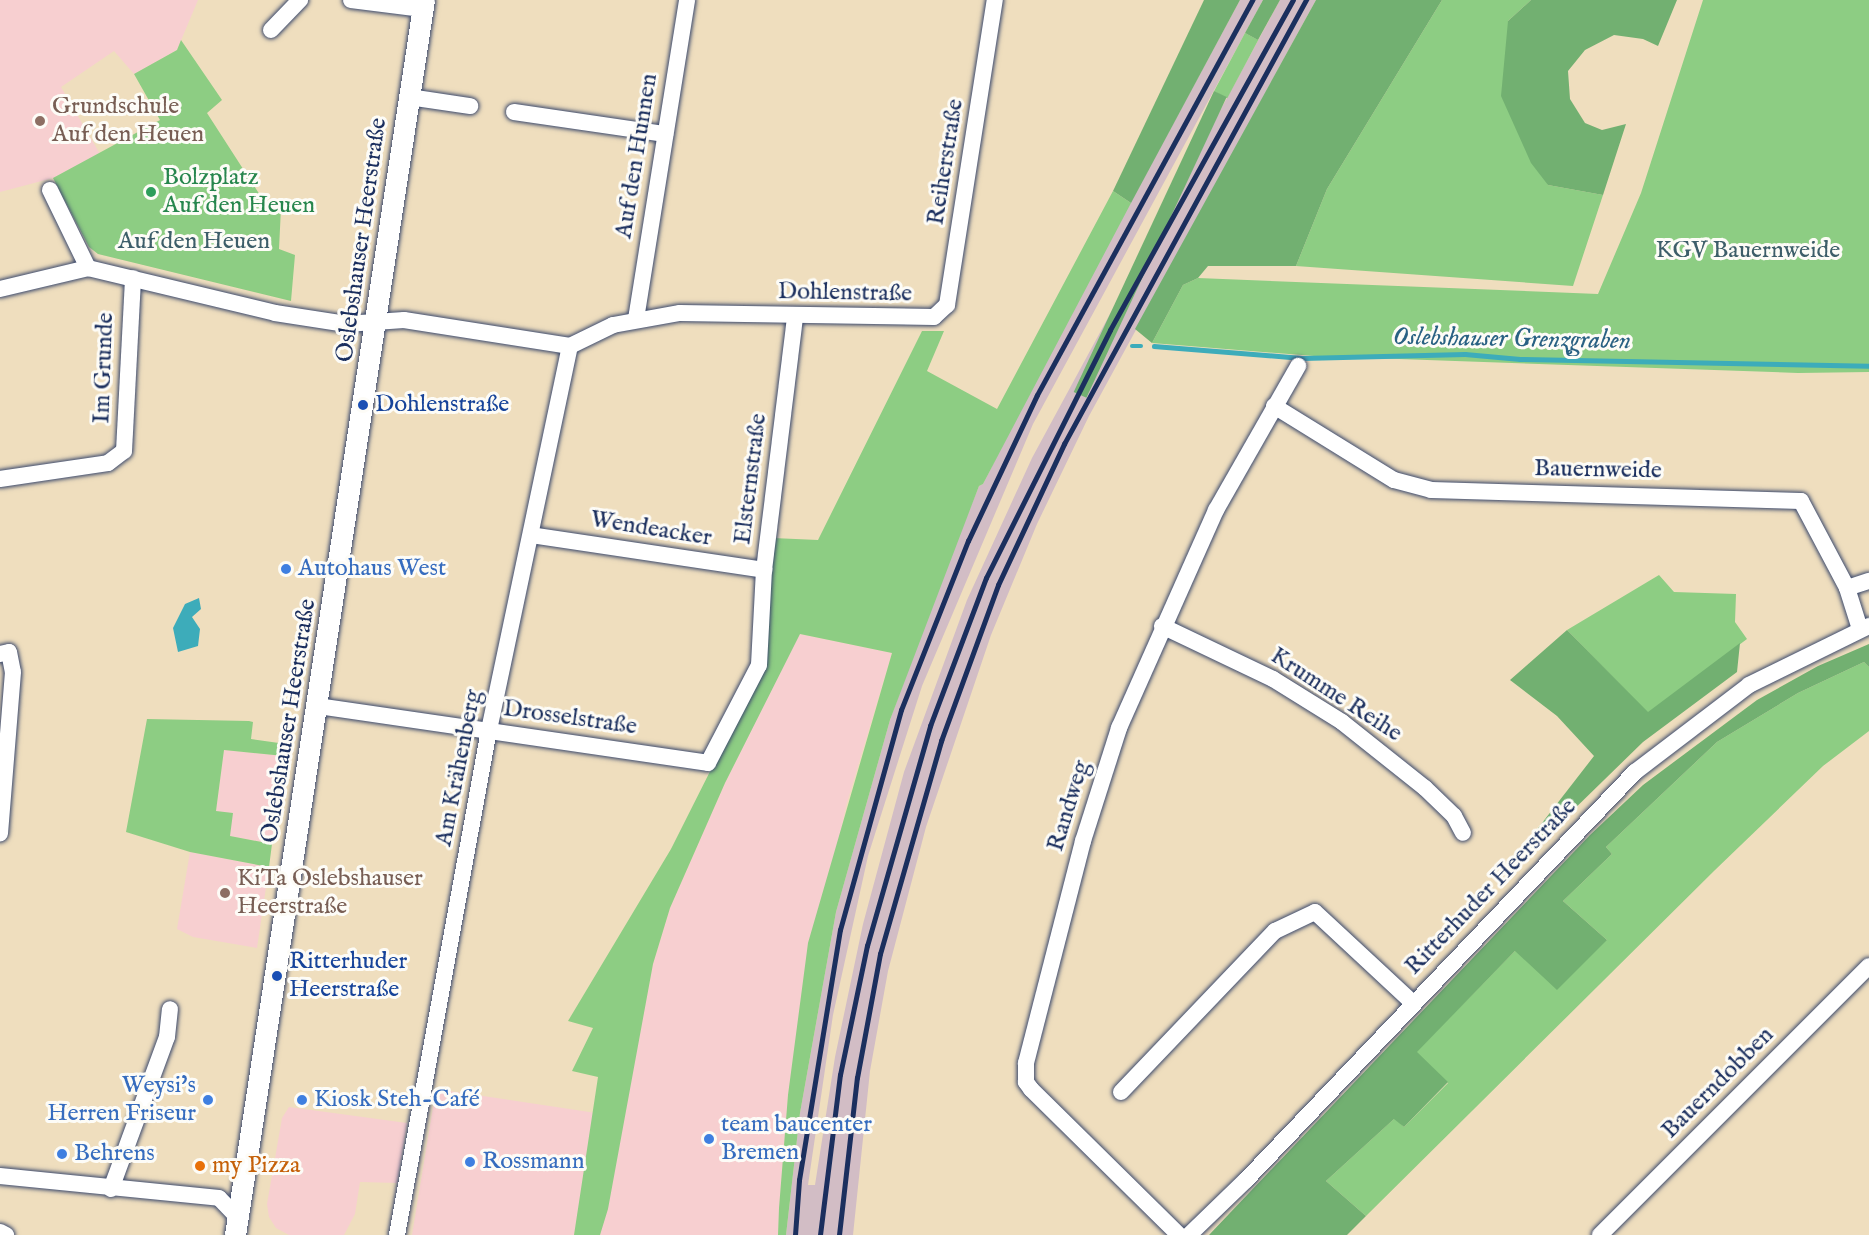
<!DOCTYPE html>
<meta charset="utf-8">
<style>
body{margin:0}
#map{position:relative;width:1869px;height:1235px;overflow:hidden;background:#efdebe;font-family:"IM FELL English",serif}
div>[style]{position:absolute}
.built>*{inset:0;background:#f7cfd0}
.industrial>*{inset:0;background:#d2bdc5}
.green>*{inset:0;background:#8dcd83;transform-origin:0 0}
.forest>*{inset:0;background:#72b071;transform-origin:0 0}
.water>*{inset:0;background:#3dacba}
.stream>*{height:4.5px;margin:-2.25px;padding:0 2.25px;transform-origin:2.25px;border-radius:2.25px;background:#3dacba}
.roads{filter:drop-shadow(0 0 2px #3b496c) drop-shadow(0 0 2px #3b496c)}
.minor>*{height:16px;margin:-8px;padding:0 8px;transform-origin:8px;border-radius:8px;background:#fff}
.major>*{height:21px;margin:-10.5px;padding:0 10.5px;transform-origin:10.5px;border-radius:10.5px;background:#fff}
.rail>*{height:4.5px;margin:-2.25px;padding:0 2.25px;transform-origin:2.25px;border-radius:2.25px;background:#1b2f5e}
.dots>*{width:16px;height:16px;translate:-50% -50%;box-sizing:border-box;border:3px solid #fdfcf7;border-radius:50%}
span{translate:-50% -50%;white-space:nowrap;text-align:center;line-height:1.15;-webkit-text-stroke:6px #fdfcf7;paint-order:stroke}
.education-label{font-size:24px;color:#785e54}
.left{translate:0 -50%;text-align:left}
.street-label{font-size:24px;color:#1b2f5e}
.leisure-label{font-size:24px;color:#27864d}
.park-label{font-size:24px;color:#3d5e69}
.transit-label{font-size:24px;color:#164399}
.shop-label{font-size:24px;color:#366cbe}
.right{translate:-100% -50%;text-align:right}
.food-label{font-size:24px;color:#c56008}
.water-label{font-size:26px;color:#296183;font-style:italic}
</style>
<div id="map">
<div class="built">
<i style="clip-path:polygon(0 0,198px 0,177px 50px,134px 74px,114px 51px,61px 87px,100px 154px,53px 178px,0 192px)"></i>
<i style="clip-path:polygon(799px 634px,892px 653px,846px 806px,788px 1095px,778px 1235px,600px 1235px,653px 964px,670px 908px,725px 783px)"></i>
<i style="clip-path:polygon(224px 750px,284px 756px,272px 844px,230px 836px,216px 811px)"></i>
<i style="clip-path:polygon(190px 852px,269px 867px,257px 948px,193px 937px,177px 929px)"></i>
<i style="clip-path:polygon(436px 1089px,596px 1113px,574px 1235px,412px 1235px)"></i>
<i style="clip-path:polygon(289px 1107px,407px 1123px,397px 1183px,360px 1182px,355px 1214px,344px 1235px,289px 1235px,276px 1228px,269px 1217px,267px 1204px,282px 1118px)"></i>
</div>
<div class="industrial">
<i style="clip-path:polygon(1240px 0,1263px 0,1033px 424px,922px 686px,868px 856px,833px 1015px,808px 1185px,815px 1185px,835px 1057px,863px 924px,904px 772px,967px 600px,1032px 458px,1280px 0,1316px 0,1089px 416px,1037px 524px,991px 635px,926px 827px,888px 971px,870px 1071px,853px 1235px,786px 1235px,800px 1113px,836px 912px,890px 720px,931px 606px,979px 486px,983px 484px,1063px 327px)"></i>
</div>
<div class="green">
<i style="clip-path:polygon(1442px 0,1531px 0,1508px 21px,1548px 185px,1603px 195px,1573px 286px,1296px 266px,1327px 189px)"></i>
<i style="clip-path:polygon(1703px 0,1869px 0,1869px 372px,1798px 373px,1314px 356px,1152px 343px,1183px 285px,1198px 278px,1598px 294px,1641px 193px)"></i>
<i style="left:1245px;top:33px;width:15px;height:66px;rotate:28deg"></i>
<i style="clip-path:polygon(181px 40px,222px 100px,207px 113px,267px 206px,281px 208px,279px 249px,295px 255px,291px 301px,98px 254px,89px 247px,53px 178px,160px 120px,134px 74px,177px 50px)"></i>
<i style="clip-path:polygon(1113px 191px,1131px 203px,983px 484px,979px 486px,890px 720px,836px 912px,800px 1113px,786px 1235px,778px 1235px,779px 1208px,788px 1095px,808px 943px,892px 653px,800px 634px,725px 783px,670px 908px,653px 964px,608px 1209px,600px 1235px,574px 1235px,598px 1077px,572px 1071px,593px 1028px,568px 1021px,671px 849px,760px 672px,773px 538px,818px 540px,922px 331px,944px 331px,927px 371px,997px 409px)"></i>
<i style="clip-path:polygon(1659px 575px,1674px 592px,1736px 594px,1735px 622px,1747px 639px,1648px 713px,1567px 630px)"></i>
<i style="clip-path:polygon(1864px 662px,1869px 667px,1869px 731px,1823px 766px,1715px 870px,1366px 1216px,1326px 1181px,1395px 1118px,1404px 1127px,1448px 1083px,1416px 1052px,1515px 951px,1607px 940px,1563px 901px,1612px 854px,1606px 847px,1717px 742px,1798px 693px)"></i>
<i style="clip-path:polygon(147px 719px,249px 721px,253px 722px,251px 739px,286px 744px,284px 756px,224px 750px,216px 811px,233px 813px,230px 836px,272px 844px,269px 867px,190px 852px,126px 832px)"></i>
</div>
<div class="forest">
<i style="clip-path:polygon(1204px 0,1240px 0,1131px 203px,1113px 191px)"></i>
<i style="clip-path:polygon(1263px 0,1280px 0,1258px 40px,1245px 33px)"></i>
<i style="clip-path:polygon(1316px 0,1442px 0,1327px 189px,1296px 266px,1208px 266px,1198px 278px,1183px 285px,1152px 343px,1135px 329px)"></i>
<i style="clip-path:polygon(1531px 0,1677px 0,1658px 46px,1643px 39px,1614px 35px,1585px 50px,1568px 71px,1570px 99px,1585px 123px,1602px 130px,1626px 124px,1603px 195px,1548px 185px,1531px 163px,1501px 96px,1508px 21px)"></i>
<i style="left:1214px;top:91px;width:14px;height:332px;rotate:25deg"></i>
<i style="clip-path:polygon(1567px 630px,1648px 712px,1740px 643px,1737px 672px,1643px 742px,1523px 859px,1518px 854px,1594px 756px,1557px 716px,1510px 680px)"></i>
<i style="clip-path:polygon(1869px 644px,1869px 667px,1864px 662px,1798px 693px,1717px 742px,1606px 847px,1612px 854px,1563px 901px,1607px 940px,1557px 990px,1515px 951px,1417px 1052px,1448px 1082px,1404px 1127px,1394px 1119px,1326px 1181px,1366px 1216px,1347px 1235px,1209px 1235px,1590px 835px,1643px 785px,1757px 700px,1818px 666px)"></i>
</div>
<div class="water">
<i style="clip-path:polygon(199px 598px,201px 609px,192px 617px,200px 629px,198px 646px,178px 652px,173px 628px,185px 604px)"></i>
</div>
<div class="stream">
<i style="left:1132px;top:346px;width:9px"></i>
<i style="left:1154px;top:346px;width:148px;rotate:4.6deg"></i>
<i style="left:1302px;top:358px;width:163px;rotate:-1.4deg"></i>
<i style="left:1465px;top:354px;width:55px;rotate:5.2deg"></i>
<i style="left:1520px;top:359px;width:349px;rotate:1.1deg"></i>
</div>
<div class="roads">
<div class="minor">
<i style="left:351px;top:0;width:72px;rotate:7.2deg"></i>
<i style="left:271px;top:30px;width:42px;rotate:-46deg"></i>
<i style="left:409px;top:97px;width:62px;rotate:8.4deg"></i>
<i style="left:514px;top:112px;width:153px;rotate:8.3deg"></i>
<i style="left:50px;top:190px;width:87px;rotate:64deg"></i>
<i style="left:0;top:289px;width:90px;rotate:-13.4deg"></i>
<i style="left:88px;top:268px;width:192px;rotate:13.5deg"></i>
<i style="left:275px;top:313px;width:72px;rotate:8.8deg"></i>
<i style="left:346px;top:324px;width:58px;rotate:-3.9deg"></i>
<i style="left:404px;top:320px;width:168px;rotate:8.9deg"></i>
<i style="left:570px;top:346px;width:48px;rotate:-26deg"></i>
<i style="left:613px;top:325px;width:68px;rotate:-10.2deg"></i>
<i style="left:680px;top:313px;width:254px;rotate:0.9deg"></i>
<i style="left:934px;top:317px;width:18px;rotate:-43deg"></i>
<i style="left:947px;top:305px;width:309px;rotate:-81.1deg"></i>
<i style="left:636px;top:319px;width:323px;rotate:-80.9deg"></i>
<i style="left:1274px;top:406px;width:141px;rotate:31.7deg"></i>
<i style="left:1394px;top:480px;width:38px;rotate:15deg"></i>
<i style="left:1431px;top:490px;width:370px;rotate:1.7deg"></i>
<i style="left:1801px;top:501px;width:98px;rotate:62.1deg"></i>
<i style="left:1847px;top:588px;width:43px;rotate:72.4deg"></i>
<i style="left:0;top:479px;width:109px;rotate:-8.4deg"></i>
<i style="left:108px;top:463px;width:20px;rotate:-37deg"></i>
<i style="left:124px;top:451px;width:173px;rotate:-87deg"></i>
<i style="left:531px;top:535px;width:236px;rotate:8.5deg"></i>
<i style="left:1847px;top:588px;width:23px;rotate:-18deg"></i>
<i style="left:1162px;top:626px;width:123px;rotate:25.5deg"></i>
<i style="left:1273px;top:679px;width:81px;rotate:31.9deg"></i>
<i style="left:1342px;top:722px;width:106px;rotate:38.5deg"></i>
<i style="left:1425px;top:788px;width:40px;rotate:44deg"></i>
<i style="left:1454px;top:816px;width:19px;rotate:62deg"></i>
<i style="left:0;top:654px;width:9px;rotate:-13deg"></i>
<i style="left:9px;top:652px;width:20px;rotate:79deg"></i>
<i style="left:13px;top:672px;width:162px;rotate:94.6deg"></i>
<i style="left:318px;top:706px;width:394px;rotate:8.3deg"></i>
<i style="left:708px;top:763px;width:110px;rotate:-62.5deg"></i>
<i style="left:759px;top:665px;width:95px;rotate:-87deg"></i>
<i style="left:764px;top:570px;width:256px;rotate:-83deg"></i>
<i style="left:1121px;top:1092px;width:223px;rotate:-46.3deg"></i>
<i style="left:1275px;top:931px;width:44px;rotate:-25.4deg"></i>
<i style="left:1315px;top:912px;width:135px;rotate:42.9deg"></i>
<i style="left:0;top:1176px;width:220px;rotate:5.7deg"></i>
<i style="left:219px;top:1198px;width:28px;rotate:46deg"></i>
<i style="left:111px;top:1189px;width:162px;rotate:-69.8deg"></i>
<i style="left:167px;top:1037px;width:28px;rotate:-84deg"></i>
<i style="left:0;top:1232px;width:7px;rotate:27deg"></i>
<i style="left:397px;top:1235px;width:513px;rotate:-79.68deg"></i>
<i style="left:489px;top:730px;width:392px;rotate:-78.1deg"></i>
<i style="left:1179px;top:1235px;width:208px;rotate:-135.4deg"></i>
<i style="left:1031px;top:1089px;width:9px;rotate:-126deg"></i>
<i style="left:1026px;top:1082px;width:19px;rotate:-90deg"></i>
<i style="left:1026px;top:1063px;width:229px;rotate:-75.6deg"></i>
<i style="left:1083px;top:841px;width:119px;rotate:-72.3deg"></i>
<i style="left:1119px;top:728px;width:239px;rotate:-66deg"></i>
<i style="left:1216px;top:510px;width:166px;rotate:-60.3deg"></i>
<i style="left:1189px;top:1235px;width:79px;rotate:-44deg"></i>
<i style="left:1246px;top:1180px;width:564px;rotate:-46.37deg"></i>
<i style="left:1635px;top:772px;width:143px;rotate:-37.3deg"></i>
<i style="left:1749px;top:685px;width:134px;rotate:-26.2deg"></i>
<i style="left:1600px;top:1235px;width:380px;rotate:-45deg"></i>
</div>
<div class="major">
<i style="left:235px;top:1235px;width:1249px;rotate:-81.3deg"></i>
</div>
</div>
<div class="rail">
<i style="left:795px;top:1235px;width:55px;rotate:-85.8deg"></i>
<i style="left:799px;top:1180px;width:253px;rotate:-80.7deg"></i>
<i style="left:840px;top:930px;width:228px;rotate:-74.5deg"></i>
<i style="left:901px;top:710px;width:182px;rotate:-68.4deg"></i>
<i style="left:968px;top:541px;width:161px;rotate:-64.7deg"></i>
<i style="left:1037px;top:395px;width:450px;rotate:-61.4deg"></i>
<i style="left:820px;top:1235px;width:161px;rotate:-82.9deg"></i>
<i style="left:840px;top:1075px;width:132px;rotate:-78.2deg"></i>
<i style="left:867px;top:946px;width:229px;rotate:-74deg"></i>
<i style="left:930px;top:726px;width:158px;rotate:-69.3deg"></i>
<i style="left:986px;top:578px;width:277px;rotate:-63.4deg"></i>
<i style="left:1110px;top:330px;width:377px;rotate:-61deg"></i>
<i style="left:839px;top:1235px;width:158px;rotate:-83.5deg"></i>
<i style="left:857px;top:1078px;width:126px;rotate:-79.5deg"></i>
<i style="left:880px;top:954px;width:222px;rotate:-74deg"></i>
<i style="left:941px;top:741px;width:166px;rotate:-69.9deg"></i>
<i style="left:998px;top:585px;width:156px;rotate:-64.9deg"></i>
<i style="left:1064px;top:444px;width:506px;rotate:-61.41deg"></i>
</div>
<div class="dots">
<i style="left:40px;top:121px;background:#8d6e63"></i>
<i style="left:151px;top:192px;background:#2e9e5b"></i>
<i style="left:363px;top:405px;background:#1a4fb4"></i>
<i style="left:286px;top:569px;background:#3f7fe0"></i>
<i style="left:225px;top:893px;background:#8d6e63"></i>
<i style="left:277px;top:976px;background:#1a4fb4"></i>
<i style="left:208px;top:1100px;background:#3f7fe0"></i>
<i style="left:302px;top:1100px;background:#3f7fe0"></i>
<i style="left:709px;top:1139px;background:#3f7fe0"></i>
<i style="left:62px;top:1154px;background:#3f7fe0"></i>
<i style="left:470px;top:1162px;background:#3f7fe0"></i>
<i style="left:200px;top:1166px;background:#e8710a"></i>
</div>
<div class="education-label">
<span class="left" style="left:52px;top:121px">Grundschule<br>Auf den Heuen</span>
<span class="left" style="left:237px;top:893px">KiTa Oslebshauser<br>Heerstraße</span>
</div>
<div class="street-label">
<span style="left:637px;top:156px;rotate:-81deg">Auf den Hunnen</span>
<span style="left:946px;top:162px;rotate:-81deg">Reiherstraße</span>
<span style="left:362px;top:240px;rotate:-82deg">Oslebshauser Heerstraße</span>
<span style="left:845px;top:293px;rotate:1deg">Dohlenstraße</span>
<span style="left:104px;top:368px;rotate:-88deg">Im Grunde</span>
<span style="left:1598px;top:470px;rotate:1deg">Bauernweide</span>
<span style="left:751px;top:479px;rotate:-83deg">Elsternstraße</span>
<span style="left:651px;top:529px;rotate:9deg">Wendeacker</span>
<span style="left:1336px;top:695px;rotate:33deg">Krumme Reihe</span>
<span style="left:570px;top:718px;rotate:8deg">Drosselstraße</span>
<span style="left:289px;top:721px;rotate:-81deg">Oslebshauser Heerstraße</span>
<span style="left:459px;top:768px;rotate:-79deg">Am Krähenberg</span>
<span style="left:1069px;top:806px;rotate:-73deg">Randweg</span>
<span style="left:1491px;top:887px;rotate:-46deg">Ritterhuder Heerstraße</span>
<span style="left:1718px;top:1083px;rotate:-45deg">Bauerndobben</span>
</div>
<div class="leisure-label">
<span class="left" style="left:163px;top:192px">Bolzplatz<br>Auf den Heuen</span>
</div>
<div class="park-label">
<span style="left:194px;top:242px">Auf den Heuen</span>
<span style="left:1748px;top:251px">KGV Bauernweide</span>
</div>
<div class="transit-label">
<span class="left" style="left:375px;top:405px">Dohlenstraße</span>
<span class="left" style="left:289px;top:976px">Ritterhuder<br>Heerstraße</span>
</div>
<div class="shop-label">
<span class="left" style="left:298px;top:569px">Autohaus West</span>
<span class="right" style="left:196px;top:1100px">Weysi's<br>Herren Friseur</span>
<span class="left" style="left:314px;top:1100px">Kiosk Steh-Café</span>
<span class="left" style="left:721px;top:1139px">team baucenter<br>Bremen</span>
<span class="left" style="left:74px;top:1154px">Behrens</span>
<span class="left" style="left:482px;top:1162px">Rossmann</span>
</div>
<div class="food-label">
<span class="left" style="left:212px;top:1166px">my Pizza</span>
</div>
<div class="water-label">
<span style="left:1512px;top:339px;rotate:1deg">Oslebshauser Grenzgraben</span>
</div>
</div>
